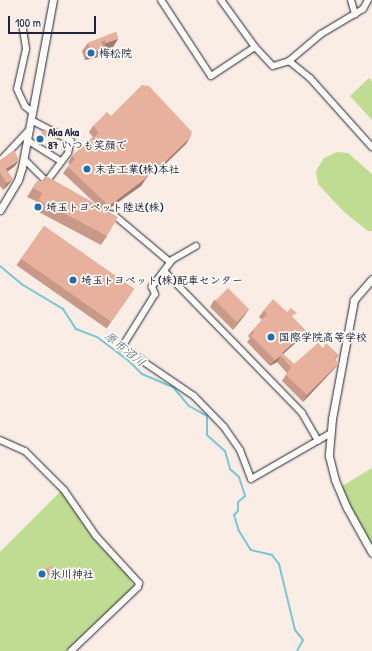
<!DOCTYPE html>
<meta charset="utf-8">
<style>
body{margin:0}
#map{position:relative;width:372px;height:651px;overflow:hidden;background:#f9ede5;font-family:"Patrick Hand","Klee One",sans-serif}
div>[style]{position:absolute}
.green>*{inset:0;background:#c0dc93}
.stream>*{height:2px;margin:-1px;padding:0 1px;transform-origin:1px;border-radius:1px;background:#78c6d6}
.roads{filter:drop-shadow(0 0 1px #22223b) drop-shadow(0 0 1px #22223b)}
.minor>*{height:6px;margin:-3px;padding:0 3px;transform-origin:3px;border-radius:3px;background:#fdfcf7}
.tertiary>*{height:7px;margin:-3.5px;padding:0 3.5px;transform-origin:3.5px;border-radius:3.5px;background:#fdfcf7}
.wall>*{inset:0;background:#c89888;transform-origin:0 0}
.shaded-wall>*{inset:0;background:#a27c6f}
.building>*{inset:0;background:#e8b19e;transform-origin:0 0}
.dots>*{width:11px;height:11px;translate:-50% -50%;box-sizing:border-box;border:2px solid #fdfcf7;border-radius:50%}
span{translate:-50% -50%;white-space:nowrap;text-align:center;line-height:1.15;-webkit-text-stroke:3.5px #fdfcf7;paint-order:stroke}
.poi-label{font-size:11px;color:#22223b;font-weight:700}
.left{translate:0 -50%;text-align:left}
.water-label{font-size:12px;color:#405b71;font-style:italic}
.scale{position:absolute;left:8px;top:16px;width:88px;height:18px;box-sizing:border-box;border:2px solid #22223b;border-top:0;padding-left:5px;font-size:12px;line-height:14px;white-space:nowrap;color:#22223b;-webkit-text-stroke:3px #fdfcf7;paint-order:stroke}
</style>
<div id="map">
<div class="green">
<i style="clip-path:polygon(369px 78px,372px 82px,372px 120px,350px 96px)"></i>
<i style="clip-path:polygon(337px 152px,348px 153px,372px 174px,372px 231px,368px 231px,343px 211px,318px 184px,316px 171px,324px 158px)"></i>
<i style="clip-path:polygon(372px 468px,372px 553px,339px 488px)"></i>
<i style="clip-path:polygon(60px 492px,63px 492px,98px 543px,128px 574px,134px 587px,66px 651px,0 651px,0 552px)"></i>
</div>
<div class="stream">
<i style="left:0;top:266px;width:30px;rotate:40deg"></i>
<i style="left:23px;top:285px;width:47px;rotate:31deg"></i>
<i style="left:63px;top:309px;width:24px;rotate:57deg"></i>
<i style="left:76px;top:329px;width:22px;rotate:21deg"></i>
<i style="left:97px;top:337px;width:40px;rotate:37deg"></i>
<i style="left:129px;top:361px;width:18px;rotate:45deg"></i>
<i style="left:142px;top:374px;width:34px;rotate:23deg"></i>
<i style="left:173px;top:387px;width:25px;rotate:50deg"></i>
<i style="left:189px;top:406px;width:21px;rotate:29deg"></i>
<i style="left:207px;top:416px;width:19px;rotate:90deg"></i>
<i style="left:207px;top:435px;width:24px;rotate:42deg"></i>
<i style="left:225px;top:451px;width:19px;rotate:74deg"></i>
<i style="left:230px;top:469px;width:12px;rotate:42deg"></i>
<i style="left:239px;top:477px;width:20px;rotate:72deg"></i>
<i style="left:245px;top:496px;width:9px;rotate:139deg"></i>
<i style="left:238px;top:502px;width:9px;rotate:90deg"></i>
<i style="left:238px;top:511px;width:6px;rotate:135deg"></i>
<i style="left:234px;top:515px;width:17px;rotate:73deg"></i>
<i style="left:239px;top:531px;width:22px;rotate:58deg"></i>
<i style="left:251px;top:550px;width:22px;rotate:13deg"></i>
<i style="left:272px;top:555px;width:11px;rotate:52deg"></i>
<i style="left:279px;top:564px;width:68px;rotate:76.4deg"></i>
<i style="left:295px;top:630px;width:13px;rotate:51deg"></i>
<i style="left:303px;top:640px;width:13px;rotate:119deg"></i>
</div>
<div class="roads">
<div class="minor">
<i style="left:161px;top:0;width:91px;rotate:56.7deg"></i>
<i style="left:211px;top:76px;width:53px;rotate:-33.4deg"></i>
<i style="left:221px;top:0;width:58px;rotate:54.1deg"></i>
<i style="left:255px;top:47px;width:26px;rotate:47deg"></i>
<i style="left:273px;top:66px;width:17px;rotate:-17deg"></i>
<i style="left:289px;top:61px;width:42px;rotate:-40.2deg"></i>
<i style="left:321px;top:34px;width:49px;rotate:-30.8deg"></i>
<i style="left:363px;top:9px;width:10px;rotate:-61deg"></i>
<i style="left:351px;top:0;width:15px;rotate:74deg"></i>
<i style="left:22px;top:23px;width:26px;rotate:81deg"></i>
<i style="left:26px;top:49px;width:41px;rotate:102.7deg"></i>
<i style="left:17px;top:89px;width:19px;rotate:65deg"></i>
<i style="left:25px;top:106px;width:9px;rotate:41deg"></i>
<i style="left:289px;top:61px;width:27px;rotate:39deg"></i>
<i style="left:310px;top:78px;width:93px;rotate:48.1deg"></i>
<i style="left:31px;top:120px;width:45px;rotate:27.7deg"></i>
<i style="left:71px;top:141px;width:12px;rotate:104deg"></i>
<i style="left:68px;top:153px;width:36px;rotate:127deg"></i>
<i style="left:27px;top:140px;width:40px;rotate:32deg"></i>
<i style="left:24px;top:159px;width:35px;rotate:45deg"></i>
<i style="left:0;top:161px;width:42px;rotate:-46.9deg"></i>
<i style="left:105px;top:213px;width:9px;rotate:13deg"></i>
<i style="left:114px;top:215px;width:73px;rotate:40deg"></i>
<i style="left:196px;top:246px;width:28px;rotate:150deg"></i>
<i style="left:172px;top:260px;width:34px;rotate:127deg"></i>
<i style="left:152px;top:287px;width:8px;rotate:67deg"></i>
<i style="left:155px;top:294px;width:62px;rotate:121.9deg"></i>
<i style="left:122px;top:347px;width:87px;rotate:34.2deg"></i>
<i style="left:194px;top:396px;width:43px;rotate:45.9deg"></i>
<i style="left:224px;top:427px;width:28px;rotate:55deg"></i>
<i style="left:240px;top:450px;width:31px;rotate:69deg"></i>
<i style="left:251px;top:479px;width:92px;rotate:-29.9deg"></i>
<i style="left:164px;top:271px;width:198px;rotate:45.8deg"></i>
<i style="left:302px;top:413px;width:32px;rotate:60deg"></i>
<i style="left:0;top:440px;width:27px;rotate:24deg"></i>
<i style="left:25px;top:451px;width:55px;rotate:45deg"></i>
<i style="left:64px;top:490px;width:56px;rotate:55.2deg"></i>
<i style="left:96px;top:536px;width:64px;rotate:47.5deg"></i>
<i style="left:139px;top:583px;width:4px;rotate:104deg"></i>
<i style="left:138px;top:587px;width:93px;rotate:136.3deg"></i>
</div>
<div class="tertiary">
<i style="left:0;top:210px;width:35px;rotate:-59deg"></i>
<i style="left:18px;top:180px;width:14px;rotate:-73deg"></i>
<i style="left:22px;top:167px;width:170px;rotate:-79.5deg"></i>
<i style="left:372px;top:279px;width:28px;rotate:131deg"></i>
<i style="left:354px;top:300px;width:121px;rotate:100.5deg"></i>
<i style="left:332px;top:419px;width:37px;rotate:95deg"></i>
<i style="left:329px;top:456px;width:25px;rotate:76deg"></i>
<i style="left:335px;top:480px;width:30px;rotate:67deg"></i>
<i style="left:347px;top:508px;width:51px;rotate:60.9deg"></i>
</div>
</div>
<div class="wall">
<i style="clip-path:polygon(116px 32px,118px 39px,113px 47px,103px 50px,98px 57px,85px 60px,82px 51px,88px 43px)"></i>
<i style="clip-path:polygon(111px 116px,186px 144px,158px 171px,151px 171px,141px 186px,106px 211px,107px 236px,101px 245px,33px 209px,36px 201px,27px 197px,37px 181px,42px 181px,46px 176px,97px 205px,63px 173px,70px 164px,68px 163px,72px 156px,93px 137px,89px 132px,93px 126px)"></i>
<i style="clip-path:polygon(45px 129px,45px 139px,40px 146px,37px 143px,40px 136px)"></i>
<i style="clip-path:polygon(0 160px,15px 166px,8px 171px,8px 185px,3px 190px,0 186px)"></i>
<i style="left:44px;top:226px;width:110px;height:48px;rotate:35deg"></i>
<i style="clip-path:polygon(214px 300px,249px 309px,233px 330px,210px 307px)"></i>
<i style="clip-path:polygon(264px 310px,293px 318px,306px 331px,302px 337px,283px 354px,294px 364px,323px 348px,339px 355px,335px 360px,339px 363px,334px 369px,303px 402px,282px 381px,287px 373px,277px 362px,270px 366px,247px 342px,250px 338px,248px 336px,253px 330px,262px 320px,259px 317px)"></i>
<i style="clip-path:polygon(47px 568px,54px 572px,48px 575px,45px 570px)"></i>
<i style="clip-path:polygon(40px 570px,47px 574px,46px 577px,40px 578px,39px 572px)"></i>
</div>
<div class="shaded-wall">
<i style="clip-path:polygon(118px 39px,113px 47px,103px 50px,98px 57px,85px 60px,91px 52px,101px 50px,106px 43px)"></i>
<i style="clip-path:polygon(190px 138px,186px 144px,158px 171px,151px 171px,141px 186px,104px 212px,109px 206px,156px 165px)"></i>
<i style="clip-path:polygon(19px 160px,15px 166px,2px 175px,6px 169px)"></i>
<i style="clip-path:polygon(13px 179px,8px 185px,3px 190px,7px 183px)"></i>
<i style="clip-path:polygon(249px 309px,245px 315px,233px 330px,237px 324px)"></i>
<i style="clip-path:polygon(306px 331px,302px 337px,281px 356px,277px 362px,270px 366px,275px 360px)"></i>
<i style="clip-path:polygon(339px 363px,334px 369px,303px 402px,307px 395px)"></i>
<i style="clip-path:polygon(55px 570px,54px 572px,48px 575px,49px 573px)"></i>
<i style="clip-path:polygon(47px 574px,46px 577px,40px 578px,41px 575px)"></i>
</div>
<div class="building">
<i style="clip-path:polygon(116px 32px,118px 39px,106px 43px,105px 40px,101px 42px,104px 49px,91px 52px,88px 43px)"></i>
<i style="clip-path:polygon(142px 85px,149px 86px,192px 132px,190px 138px,163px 164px,156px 165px,145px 179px,109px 206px,68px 167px,75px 159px,72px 156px,99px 133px,93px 126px,107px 112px,111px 116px)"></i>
<i style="clip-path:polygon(45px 129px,48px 132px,45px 139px,41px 136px)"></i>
<i style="clip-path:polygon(14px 150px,19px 160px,6px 169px,13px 179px,7px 183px,0 173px,0 160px)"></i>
<i style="clip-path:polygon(46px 176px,118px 217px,107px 236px,39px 200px,42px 193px,33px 188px,37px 181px,44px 181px)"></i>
<i style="left:44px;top:226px;width:110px;height:40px;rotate:35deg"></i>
<i style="left:228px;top:288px;width:30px;height:18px;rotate:45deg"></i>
<i style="clip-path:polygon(273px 299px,287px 312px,291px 308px,297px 313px,292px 316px,306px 331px,282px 353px,294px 364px,318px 343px,323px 348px,326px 343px,339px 355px,334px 358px,339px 363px,307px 395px,286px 375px,291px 367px,281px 356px,275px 360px,251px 336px,254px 332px,253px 330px,267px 314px,264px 310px)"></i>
<i style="left:53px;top:565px;width:5px;height:7px;rotate:68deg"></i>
<i style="clip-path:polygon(44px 568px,47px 574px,41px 575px,40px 570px)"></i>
</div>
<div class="dots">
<i style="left:91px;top:53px;background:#1f6fb2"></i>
<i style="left:40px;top:139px;background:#1f6fb2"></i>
<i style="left:87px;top:169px;background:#1f6fb2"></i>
<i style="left:38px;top:207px;background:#1f6fb2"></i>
<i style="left:73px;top:280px;background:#1f6fb2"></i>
<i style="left:271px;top:337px;background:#1f6fb2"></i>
<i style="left:42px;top:574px;background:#1f6fb2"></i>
</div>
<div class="poi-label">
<span class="left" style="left:99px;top:53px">梅松院</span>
<span class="left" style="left:48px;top:139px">Aka Aka<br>87 いつも笑顔で</span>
<span class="left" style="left:95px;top:169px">末吉工業(株)本社</span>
<span class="left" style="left:46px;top:207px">埼玉トヨペット陸送(株)</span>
<span class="left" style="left:81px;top:280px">埼玉トヨペット(株)配車センター</span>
<span class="left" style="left:279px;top:337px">国際学院高等学校</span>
<span class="left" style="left:50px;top:574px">氷川神社</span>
</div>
<div class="water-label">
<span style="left:125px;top:349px;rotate:39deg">原市沼川</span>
</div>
<div class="scale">100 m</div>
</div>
